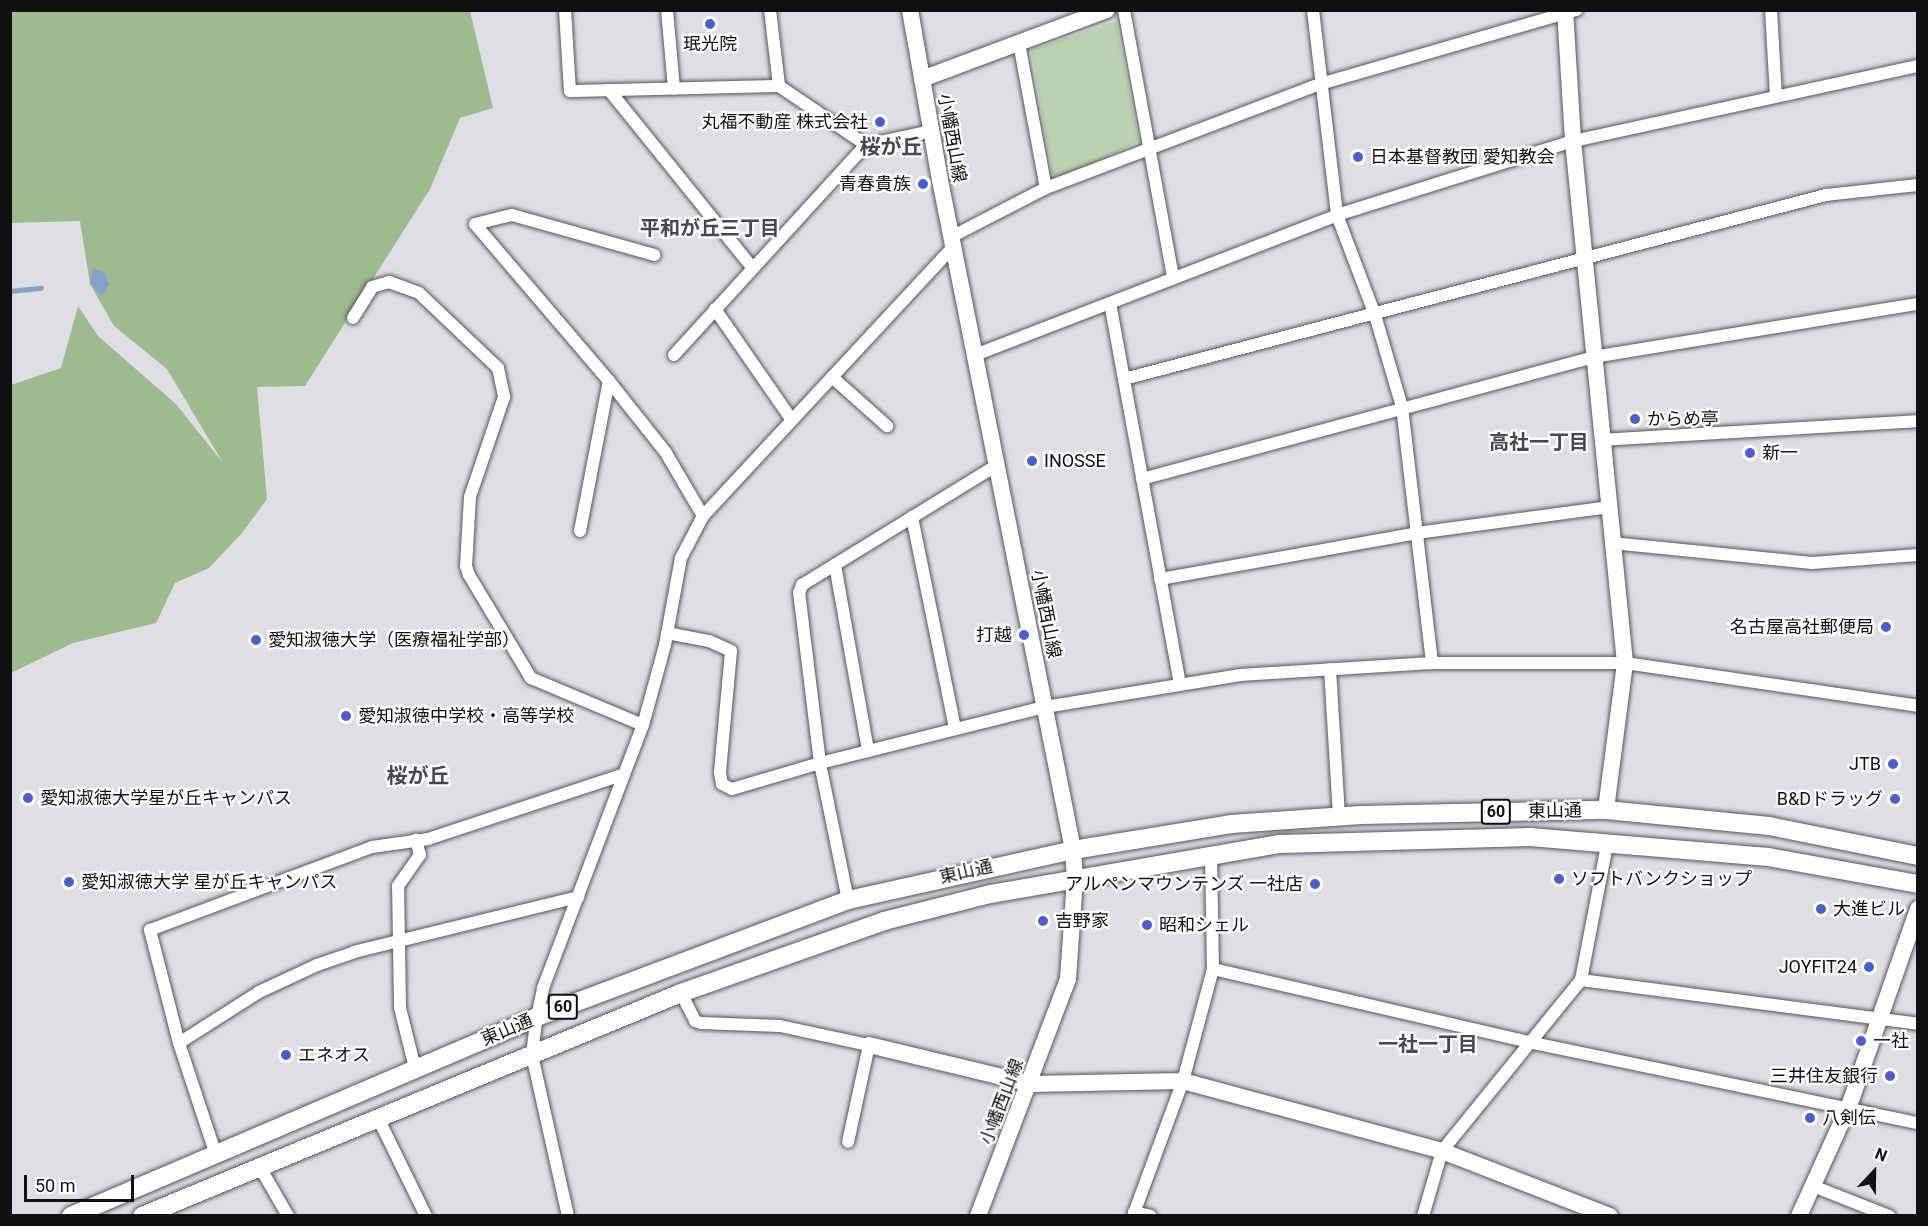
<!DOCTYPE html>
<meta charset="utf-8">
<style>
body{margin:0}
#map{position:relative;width:1928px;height:1226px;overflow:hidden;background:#dddfe4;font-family:Roboto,"Noto Sans JP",sans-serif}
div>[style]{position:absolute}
.green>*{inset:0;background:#bad3ae}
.forest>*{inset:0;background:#9ebb90}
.water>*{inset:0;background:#85a1c9}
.stream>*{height:4.5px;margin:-2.25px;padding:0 2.25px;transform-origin:2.25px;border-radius:2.25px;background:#85a1c9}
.roads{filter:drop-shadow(0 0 2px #55565b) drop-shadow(0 0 2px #55565b)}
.street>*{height:12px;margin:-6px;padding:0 6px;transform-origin:6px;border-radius:6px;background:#fff}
.secondary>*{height:16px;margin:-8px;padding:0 8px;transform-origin:8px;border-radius:8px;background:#fff}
.primary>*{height:18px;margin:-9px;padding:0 9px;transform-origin:9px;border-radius:9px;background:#fff}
.dots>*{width:16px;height:16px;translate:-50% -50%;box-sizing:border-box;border:3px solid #fff;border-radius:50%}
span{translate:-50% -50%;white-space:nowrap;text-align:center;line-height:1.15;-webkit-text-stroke:4.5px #fff;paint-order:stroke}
.shield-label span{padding:2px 4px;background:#fff;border:2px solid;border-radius:4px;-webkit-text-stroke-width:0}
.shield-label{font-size:16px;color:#101012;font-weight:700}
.poi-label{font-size:18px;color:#101012}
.right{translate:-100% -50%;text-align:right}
.left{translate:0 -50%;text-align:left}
.street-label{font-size:18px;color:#101012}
.neighbourhood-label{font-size:20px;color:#47484d;font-weight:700}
.quarter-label{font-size:21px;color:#47484d;font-weight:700}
.frame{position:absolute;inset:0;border:12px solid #101012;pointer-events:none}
.north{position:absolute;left:1844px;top:1142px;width:60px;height:60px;-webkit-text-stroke:4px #fff;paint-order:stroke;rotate:22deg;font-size:16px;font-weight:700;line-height:24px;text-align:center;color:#101012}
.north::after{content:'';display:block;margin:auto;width:21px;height:27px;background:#101012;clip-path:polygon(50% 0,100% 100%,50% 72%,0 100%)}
.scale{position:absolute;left:24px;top:1175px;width:110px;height:27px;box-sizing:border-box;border:3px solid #101012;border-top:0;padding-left:8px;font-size:18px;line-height:21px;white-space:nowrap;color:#101012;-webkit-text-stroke:4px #fff;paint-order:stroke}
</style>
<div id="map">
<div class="green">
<i style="clip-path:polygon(1116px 21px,1139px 141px,1054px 182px,1031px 50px)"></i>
</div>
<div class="forest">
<i style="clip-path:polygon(11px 11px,470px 11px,493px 108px,460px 118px,430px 189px,305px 386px,257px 387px,267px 499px,242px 533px,209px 568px,175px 583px,156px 623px,73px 643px,11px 673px,11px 385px,61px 368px,78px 306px,98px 336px,176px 404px,223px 463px,167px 369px,114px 326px,90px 284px,80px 221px,11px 223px)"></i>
</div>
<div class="water">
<i style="clip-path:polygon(93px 268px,105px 273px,109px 285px,102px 296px,90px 284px)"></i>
</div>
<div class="stream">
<i style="left:10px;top:291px;width:31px;rotate:-6deg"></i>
</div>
<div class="roads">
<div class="street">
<i style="left:565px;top:10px;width:81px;rotate:86.5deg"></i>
<i style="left:570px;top:91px;width:209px;rotate:-1.4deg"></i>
<i style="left:667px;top:10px;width:79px;rotate:84.9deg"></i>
<i style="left:770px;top:10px;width:77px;rotate:83.2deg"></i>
<i style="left:779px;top:86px;width:105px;rotate:34.1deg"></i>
<i style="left:866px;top:145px;width:66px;rotate:-12.2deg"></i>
<i style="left:1124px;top:10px;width:272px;rotate:79.6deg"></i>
<i style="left:1313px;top:10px;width:206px;rotate:83.3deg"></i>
<i style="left:1337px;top:215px;width:107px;rotate:69.2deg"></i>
<i style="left:1375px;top:315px;width:96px;rotate:73.6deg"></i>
<i style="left:1402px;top:407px;width:258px;rotate:83.3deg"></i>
<i style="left:1771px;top:10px;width:86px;rotate:86.7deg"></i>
<i style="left:1019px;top:43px;width:147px;rotate:79.5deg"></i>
<i style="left:609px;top:90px;width:228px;rotate:51.1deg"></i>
<i style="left:951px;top:237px;width:107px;rotate:-27.3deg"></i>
<i style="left:1046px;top:188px;width:293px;rotate:-20.8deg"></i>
<i style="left:1320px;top:84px;width:267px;rotate:-16.1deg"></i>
<i style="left:1110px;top:303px;width:388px;rotate:79.6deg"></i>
<i style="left:715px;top:309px;width:135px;rotate:55.3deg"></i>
<i style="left:353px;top:318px;width:36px;rotate:-58deg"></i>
<i style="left:372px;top:287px;width:18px;rotate:-16deg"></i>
<i style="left:389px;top:282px;width:32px;rotate:20deg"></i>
<i style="left:419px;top:293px;width:109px;rotate:43.5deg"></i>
<i style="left:498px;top:368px;width:30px;rotate:78deg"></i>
<i style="left:504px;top:397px;width:106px;rotate:108.8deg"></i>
<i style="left:470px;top:497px;width:69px;rotate:93.3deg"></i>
<i style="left:466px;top:566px;width:9px;rotate:72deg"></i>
<i style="left:469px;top:575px;width:120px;rotate:59deg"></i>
<i style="left:531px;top:678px;width:121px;rotate:22.8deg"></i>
<i style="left:674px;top:355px;width:285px;rotate:-47.6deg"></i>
<i style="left:975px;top:355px;width:388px;rotate:-21.1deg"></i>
<i style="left:1337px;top:215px;width:247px;rotate:-17.4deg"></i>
<i style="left:1573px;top:141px;width:353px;rotate:-12.3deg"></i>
<i style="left:832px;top:377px;width:74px;rotate:41.7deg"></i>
<i style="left:1124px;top:379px;width:726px;rotate:-14.69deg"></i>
<i style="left:1826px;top:195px;width:93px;rotate:-6.2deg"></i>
<i style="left:609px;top:381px;width:206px;rotate:-130.5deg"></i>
<i style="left:475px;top:224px;width:38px;rotate:-14deg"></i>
<i style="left:512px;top:215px;width:148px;rotate:15.7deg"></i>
<i style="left:1602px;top:440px;width:317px;rotate:-3.4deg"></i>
<i style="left:1142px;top:479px;width:467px;rotate:-15.1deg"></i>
<i style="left:1593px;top:357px;width:329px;rotate:-9.3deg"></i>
<i style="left:912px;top:517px;width:216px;rotate:78.5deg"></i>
<i style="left:580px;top:531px;width:153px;rotate:-79.1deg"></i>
<i style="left:609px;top:381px;width:92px;rotate:51.6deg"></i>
<i style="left:666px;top:453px;width:73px;rotate:59.6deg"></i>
<i style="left:1612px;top:543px;width:201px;rotate:5.7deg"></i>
<i style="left:1812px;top:563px;width:106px;rotate:-4.3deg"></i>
<i style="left:835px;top:565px;width:189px;rotate:79.9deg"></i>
<i style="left:1160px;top:579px;width:261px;rotate:-10.1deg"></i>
<i style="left:1417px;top:533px;width:194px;rotate:-7.7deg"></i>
<i style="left:667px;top:633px;width:43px;rotate:10.8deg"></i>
<i style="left:709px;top:641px;width:24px;rotate:24deg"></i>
<i style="left:731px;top:651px;width:122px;rotate:95.2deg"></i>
<i style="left:720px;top:773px;width:11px;rotate:80deg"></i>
<i style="left:722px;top:784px;width:11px;rotate:27deg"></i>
<i style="left:732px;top:789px;width:92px;rotate:-16.5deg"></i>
<i style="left:820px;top:763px;width:232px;rotate:-14deg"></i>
<i style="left:1045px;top:707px;width:198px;rotate:-9.3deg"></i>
<i style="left:1240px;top:675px;width:192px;rotate:-3.6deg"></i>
<i style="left:1432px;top:663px;width:193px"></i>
<i style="left:1625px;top:663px;width:296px;rotate:8.3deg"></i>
<i style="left:1330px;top:669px;width:148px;rotate:86.5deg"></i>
<i style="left:848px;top:900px;width:140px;rotate:-101.6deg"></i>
<i style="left:820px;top:763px;width:171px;rotate:-97deg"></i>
<i style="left:799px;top:593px;width:9px;rotate:-69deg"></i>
<i style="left:802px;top:585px;width:229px;rotate:-31.6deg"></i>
<i style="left:1213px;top:969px;width:324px;rotate:13deg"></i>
<i style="left:1529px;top:1042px;width:397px;rotate:11.8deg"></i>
<i style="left:1581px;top:980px;width:137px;rotate:-79.1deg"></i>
<i style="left:681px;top:993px;width:31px;rotate:63deg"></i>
<i style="left:695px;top:1021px;width:6px;rotate:18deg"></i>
<i style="left:701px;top:1023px;width:79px;rotate:2.2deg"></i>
<i style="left:780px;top:1026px;width:91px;rotate:12.1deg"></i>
<i style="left:869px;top:1045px;width:99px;rotate:102.2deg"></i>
<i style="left:179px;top:1043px;width:95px;rotate:-32.5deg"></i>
<i style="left:259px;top:992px;width:64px;rotate:-25deg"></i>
<i style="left:317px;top:965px;width:39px;rotate:-19deg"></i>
<i style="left:354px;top:952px;width:231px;rotate:-13.8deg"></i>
<i style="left:415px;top:1068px;width:62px;rotate:-104deg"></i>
<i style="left:400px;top:1008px;width:122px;rotate:-90.9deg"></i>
<i style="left:398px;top:886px;width:38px;rotate:-55deg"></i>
<i style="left:420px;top:855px;width:16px;rotate:-105deg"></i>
<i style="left:379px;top:1120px;width:107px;rotate:63.9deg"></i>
<i style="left:216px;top:1155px;width:118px;rotate:-108.3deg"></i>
<i style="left:179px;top:1043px;width:117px;rotate:-104.4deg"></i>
<i style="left:150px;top:930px;width:237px;rotate:-20.5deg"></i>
<i style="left:372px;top:847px;width:57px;rotate:-8.1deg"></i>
<i style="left:428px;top:839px;width:206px;rotate:-18.3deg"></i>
<i style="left:261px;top:1169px;width:54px;rotate:60.1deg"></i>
<i style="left:1813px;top:1186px;width:82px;rotate:21.5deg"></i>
<i style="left:1134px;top:1212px;width:17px;rotate:13deg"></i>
<i style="left:568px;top:1216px;width:165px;rotate:-102.6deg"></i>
<i style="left:532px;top:1055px;width:38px;rotate:-83deg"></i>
<i style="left:537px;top:1017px;width:30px;rotate:-78deg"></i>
<i style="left:543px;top:988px;width:281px;rotate:-69.2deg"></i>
<i style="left:643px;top:725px;width:83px;rotate:-74.6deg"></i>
<i style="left:665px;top:645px;width:88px;rotate:-79.6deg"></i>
<i style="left:681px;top:558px;width:47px;rotate:-62.4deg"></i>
<i style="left:703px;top:516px;width:367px;rotate:-47.1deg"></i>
<i style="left:1133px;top:1216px;width:144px;rotate:-69.7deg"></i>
<i style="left:1183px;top:1081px;width:116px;rotate:-75deg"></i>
<i style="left:1213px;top:969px;width:114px;rotate:-91deg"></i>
<i style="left:1423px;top:1216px;width:68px;rotate:-73.7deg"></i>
<i style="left:1442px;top:1151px;width:220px;rotate:-50.9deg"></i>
<i style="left:1581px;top:980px;width:340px;rotate:7.4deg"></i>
</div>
<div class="secondary">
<i style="left:910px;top:10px;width:173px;rotate:80deg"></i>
<i style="left:940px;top:180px;width:683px;rotate:78.77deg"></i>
<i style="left:1073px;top:850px;width:29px;rotate:86deg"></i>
<i style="left:1075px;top:879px;width:100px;rotate:94deg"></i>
<i style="left:1068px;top:979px;width:254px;rotate:110.8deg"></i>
<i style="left:1565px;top:10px;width:131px;rotate:86.5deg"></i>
<i style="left:1573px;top:141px;width:525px;rotate:84.31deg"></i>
<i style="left:1625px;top:663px;width:148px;rotate:97.4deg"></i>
<i style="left:922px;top:79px;width:197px;rotate:-20.5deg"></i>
<i style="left:869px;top:1045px;width:167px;rotate:13.5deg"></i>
<i style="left:1031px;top:1084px;width:152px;rotate:-1.1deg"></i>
<i style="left:1183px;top:1081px;width:268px;rotate:15.1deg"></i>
<i style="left:1442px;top:1151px;width:180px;rotate:21.2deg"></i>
<i style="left:1799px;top:1216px;width:121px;rotate:-65.6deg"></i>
<i style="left:1849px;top:1106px;width:209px;rotate:-70.7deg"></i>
</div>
<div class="primary">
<i style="left:71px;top:1216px;width:507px;rotate:-23.12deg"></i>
<i style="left:537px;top:1017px;width:332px;rotate:-20.6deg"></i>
<i style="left:848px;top:900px;width:230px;rotate:-12.5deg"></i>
<i style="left:1073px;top:850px;width:160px;rotate:-9.3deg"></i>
<i style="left:1231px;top:824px;width:130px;rotate:-4deg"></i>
<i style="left:1361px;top:815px;width:245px;rotate:-1.2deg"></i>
<i style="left:1606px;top:810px;width:164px;rotate:5.6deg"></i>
<i style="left:1769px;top:826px;width:152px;rotate:11.4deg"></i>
<i style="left:142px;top:1216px;width:583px;rotate:-22.48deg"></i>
<i style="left:681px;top:993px;width:215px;rotate:-19.5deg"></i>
<i style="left:884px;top:921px;width:109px;rotate:-14.3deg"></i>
<i style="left:990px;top:894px;width:294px;rotate:-9.8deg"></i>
<i style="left:1280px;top:844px;width:250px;rotate:-1.6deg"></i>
<i style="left:1530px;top:837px;width:239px;rotate:4.8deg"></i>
<i style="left:1768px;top:857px;width:152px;rotate:10.2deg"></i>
</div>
</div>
<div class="dots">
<i style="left:710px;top:24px;background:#485fd4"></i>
<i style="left:880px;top:122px;background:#485fd4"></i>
<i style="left:1358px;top:157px;background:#485fd4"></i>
<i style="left:923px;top:184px;background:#485fd4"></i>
<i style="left:1635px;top:419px;background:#485fd4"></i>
<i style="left:1750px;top:453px;background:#485fd4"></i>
<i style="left:1032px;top:461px;background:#485fd4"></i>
<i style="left:1886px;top:627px;background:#485fd4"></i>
<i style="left:1024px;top:635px;background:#485fd4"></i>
<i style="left:256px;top:640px;background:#485fd4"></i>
<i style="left:346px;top:716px;background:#485fd4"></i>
<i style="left:1893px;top:764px;background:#485fd4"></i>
<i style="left:28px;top:798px;background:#485fd4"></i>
<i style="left:1895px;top:799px;background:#485fd4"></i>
<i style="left:1559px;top:879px;background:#485fd4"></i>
<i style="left:69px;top:882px;background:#485fd4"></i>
<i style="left:1315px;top:884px;background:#485fd4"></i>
<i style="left:1821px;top:909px;background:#485fd4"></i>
<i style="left:1043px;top:921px;background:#485fd4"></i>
<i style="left:1147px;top:925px;background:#485fd4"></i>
<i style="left:1869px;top:967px;background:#485fd4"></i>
<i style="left:1861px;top:1041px;background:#485fd4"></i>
<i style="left:286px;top:1055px;background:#485fd4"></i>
<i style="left:1890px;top:1076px;background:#485fd4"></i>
<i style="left:1810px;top:1118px;background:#485fd4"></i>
</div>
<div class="shield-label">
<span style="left:1496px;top:812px">60</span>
<span style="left:563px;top:1007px">60</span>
</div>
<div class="poi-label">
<span style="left:710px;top:44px">珉光院</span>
<span class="right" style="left:868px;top:122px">丸福不動産 株式会社</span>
<span class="left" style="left:1370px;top:157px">日本基督教団 愛知教会</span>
<span class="right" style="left:911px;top:184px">青春貴族</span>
<span class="left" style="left:1647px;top:419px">からめ亭</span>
<span class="left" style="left:1762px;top:453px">新一</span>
<span class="left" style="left:1044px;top:461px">INOSSE</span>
<span class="right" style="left:1874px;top:627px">名古屋高社郵便局</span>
<span class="right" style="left:1012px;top:635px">打越</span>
<span class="left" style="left:268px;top:640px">愛知淑徳大学（医療福祉学部）</span>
<span class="left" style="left:358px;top:716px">愛知淑徳中学校・高等学校</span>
<span class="right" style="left:1881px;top:764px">JTB</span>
<span class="left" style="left:40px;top:798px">愛知淑徳大学星が丘キャンパス</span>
<span class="right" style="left:1883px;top:799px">B&amp;Dドラッグ</span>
<span class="left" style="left:1571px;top:879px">ソフトバンクショップ</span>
<span class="left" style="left:81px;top:882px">愛知淑徳大学 星が丘キャンパス</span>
<span class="right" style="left:1303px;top:884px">アルペンマウンテンズ 一社店</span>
<span class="left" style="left:1833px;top:909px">大進ビル</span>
<span class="left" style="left:1055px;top:921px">吉野家</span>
<span class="left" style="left:1159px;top:925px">昭和シェル</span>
<span class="right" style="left:1857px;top:967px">JOYFIT24</span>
<span class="left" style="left:1873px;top:1041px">一社</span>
<span class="left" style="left:298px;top:1055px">エネオス</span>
<span class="right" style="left:1878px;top:1076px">三井住友銀行</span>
<span class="left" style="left:1822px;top:1118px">八剣伝</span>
</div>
<div class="street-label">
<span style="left:952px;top:138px;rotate:80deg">小幡西山線</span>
<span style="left:1046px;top:614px;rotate:79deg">小幡西山線</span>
<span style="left:1555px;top:811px;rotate:-1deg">東山通</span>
<span style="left:966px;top:872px;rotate:-13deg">東山通</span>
<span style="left:507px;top:1030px;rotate:-23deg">東山通</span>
<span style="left:1002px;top:1102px;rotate:-69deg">小幡西山線</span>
</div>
<div class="neighbourhood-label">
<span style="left:710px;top:228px">平和が丘三丁目</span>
<span style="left:1539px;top:442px">高社一丁目</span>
<span style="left:1428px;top:1044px">一社一丁目</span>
</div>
<div class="quarter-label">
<span style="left:891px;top:147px">桜が丘</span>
<span style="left:418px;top:776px">桜が丘</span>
</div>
<div class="frame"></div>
<div class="north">N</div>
<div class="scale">50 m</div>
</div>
